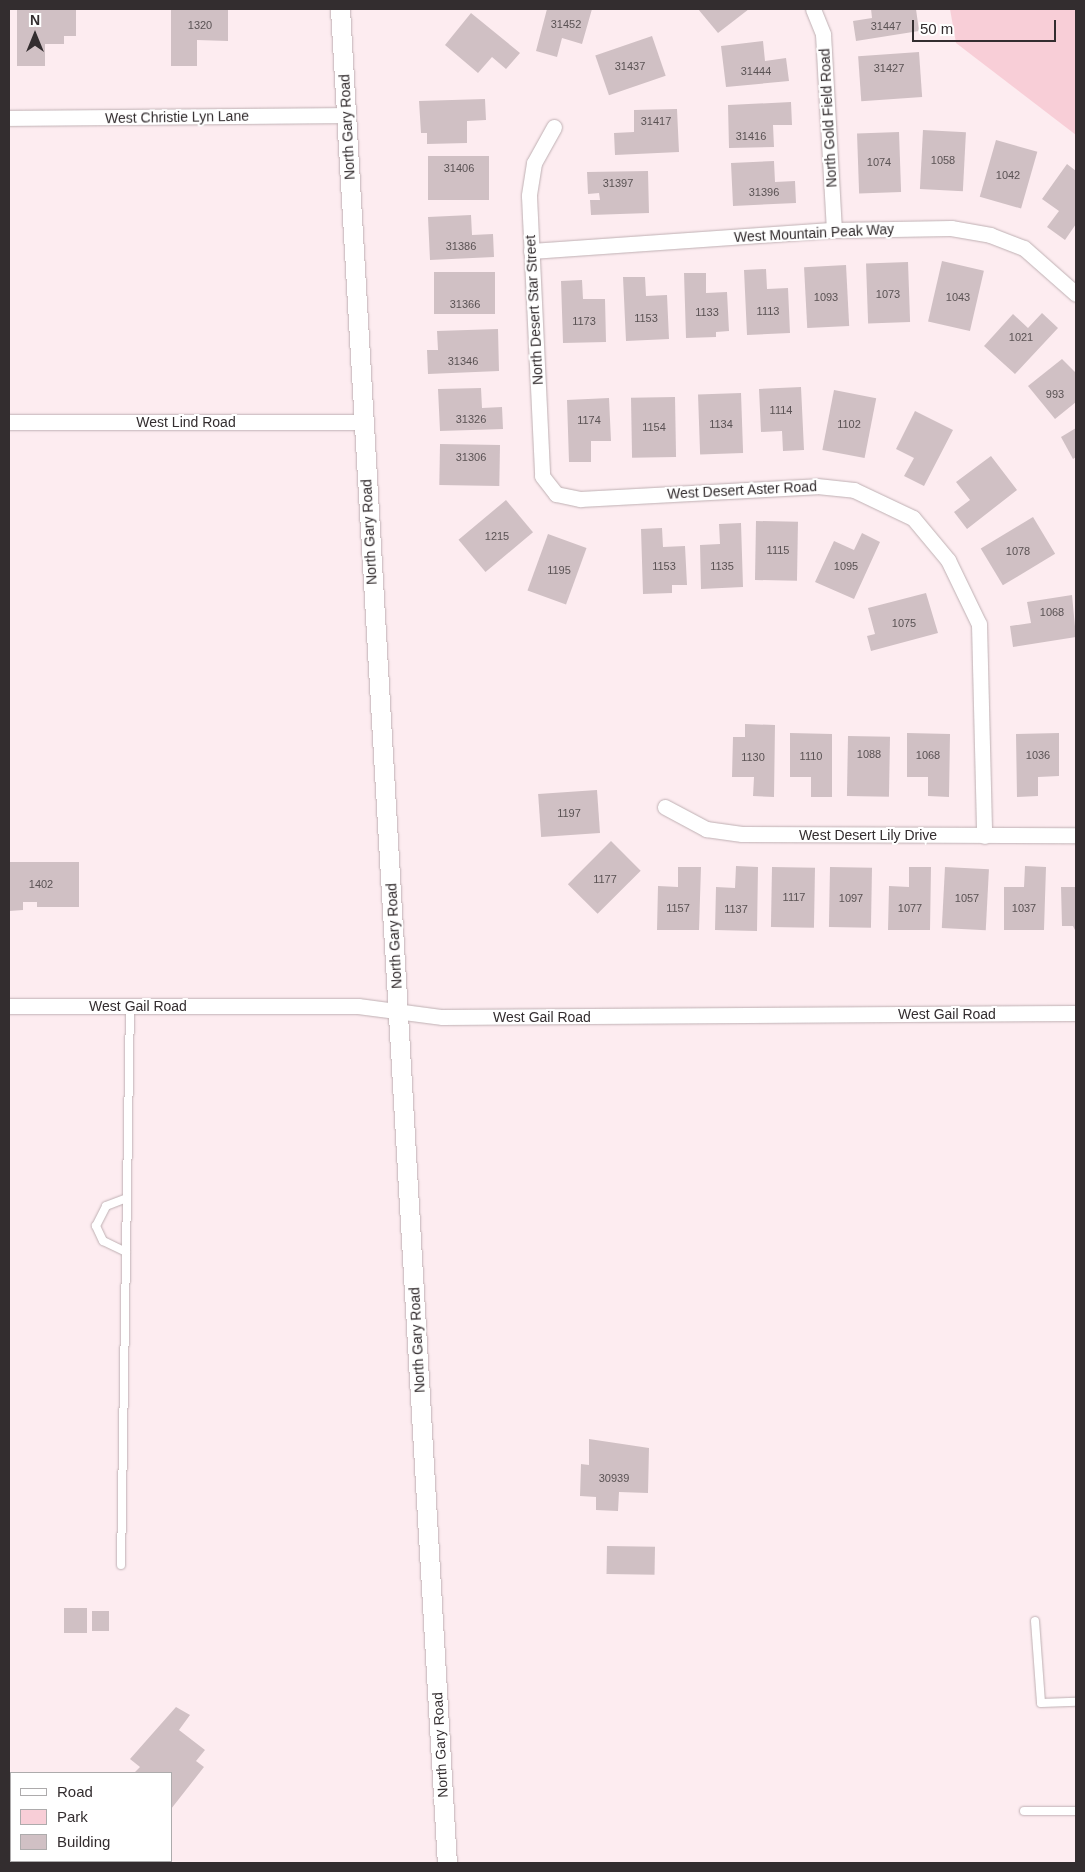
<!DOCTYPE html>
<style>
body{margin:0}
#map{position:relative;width:1085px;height:1872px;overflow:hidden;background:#fdecf0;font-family:Arial,sans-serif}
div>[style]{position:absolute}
.green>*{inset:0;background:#f8ced7}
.building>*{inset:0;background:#d0c0c4;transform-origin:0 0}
.roads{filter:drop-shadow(0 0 1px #bfb0b3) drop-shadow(0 0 1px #bfb0b3)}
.service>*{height:8px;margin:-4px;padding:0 4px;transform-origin:4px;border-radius:4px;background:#fff}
.minor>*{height:15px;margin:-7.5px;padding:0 7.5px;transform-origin:7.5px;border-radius:7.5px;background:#fff}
.tertiary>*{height:19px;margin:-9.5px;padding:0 9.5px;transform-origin:9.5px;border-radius:9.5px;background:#fff}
span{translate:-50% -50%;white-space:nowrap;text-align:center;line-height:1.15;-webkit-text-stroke:4px #fff;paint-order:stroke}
.number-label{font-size:11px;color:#5a5254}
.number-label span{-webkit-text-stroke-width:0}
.street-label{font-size:14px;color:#332d2f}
.frame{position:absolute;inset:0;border:10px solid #332d2f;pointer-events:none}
.legend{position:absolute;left:10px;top:1772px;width:162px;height:90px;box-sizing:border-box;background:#fff;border:1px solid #adabac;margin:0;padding:6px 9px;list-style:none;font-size:15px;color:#332d2f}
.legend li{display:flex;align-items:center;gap:10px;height:25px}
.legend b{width:25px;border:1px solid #adabac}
.north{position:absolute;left:10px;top:10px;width:50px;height:50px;-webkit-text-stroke:4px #fff;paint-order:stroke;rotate:0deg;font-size:14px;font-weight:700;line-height:20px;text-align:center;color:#332d2f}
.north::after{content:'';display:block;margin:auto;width:18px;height:22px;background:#332d2f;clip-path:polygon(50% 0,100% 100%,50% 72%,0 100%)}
.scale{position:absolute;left:912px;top:20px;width:144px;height:22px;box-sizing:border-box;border:2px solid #332d2f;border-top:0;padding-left:6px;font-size:15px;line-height:18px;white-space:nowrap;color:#332d2f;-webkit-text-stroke:4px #fff;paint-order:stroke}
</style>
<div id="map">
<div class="green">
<i style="clip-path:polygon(950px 9px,1076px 9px,1076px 135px,956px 43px)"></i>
</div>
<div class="building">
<i style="clip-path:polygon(17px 9px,76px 9px,76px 36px,64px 36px,64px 44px,45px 44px,45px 66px,17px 66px)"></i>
<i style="clip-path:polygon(171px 9px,228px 9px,228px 41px,197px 40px,197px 66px,171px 66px)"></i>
<i style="clip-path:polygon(547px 9px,592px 9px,582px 44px,562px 38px,557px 57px,536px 51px)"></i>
<i style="clip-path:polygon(698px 9px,749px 9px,718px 33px)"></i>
<i style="clip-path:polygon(871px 9px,916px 9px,919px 31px,856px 41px,853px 21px,872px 18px)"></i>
<i style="clip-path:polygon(471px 13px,520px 53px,506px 69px,492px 57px,478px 73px,445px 45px)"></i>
<i style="left:652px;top:36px;width:42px;height:60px;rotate:71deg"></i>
<i style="clip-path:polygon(763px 41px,765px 61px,786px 58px,789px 81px,726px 87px,721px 46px)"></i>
<i style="left:919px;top:52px;width:45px;height:61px;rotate:86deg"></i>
<i style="clip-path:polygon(485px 99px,486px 120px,467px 121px,467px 143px,427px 144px,427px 133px,421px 133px,419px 101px)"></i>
<i style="clip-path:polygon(791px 102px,792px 125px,773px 125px,774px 147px,729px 148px,728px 105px)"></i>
<i style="clip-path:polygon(677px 109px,679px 152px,615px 155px,614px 133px,634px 132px,634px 110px)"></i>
<i style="left:923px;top:130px;width:43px;height:59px;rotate:3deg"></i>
<i style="left:899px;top:132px;width:60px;height:42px;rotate:88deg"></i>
<i style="left:996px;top:140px;width:43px;height:59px;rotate:16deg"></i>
<i style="left:489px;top:156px;width:44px;height:61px;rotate:90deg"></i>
<i style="clip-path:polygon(774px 161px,775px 182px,795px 181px,796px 203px,733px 206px,731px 163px)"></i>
<i style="clip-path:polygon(1067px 164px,1076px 171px,1076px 224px,1065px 240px,1047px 227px,1059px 211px,1042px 199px)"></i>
<i style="clip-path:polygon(648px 171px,649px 213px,591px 215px,590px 200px,600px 200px,599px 193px,588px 194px,587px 172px)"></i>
<i style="clip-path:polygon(471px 215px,472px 235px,493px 234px,494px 257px,430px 260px,428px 217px)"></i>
<i style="left:942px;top:261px;width:43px;height:62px;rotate:13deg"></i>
<i style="left:908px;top:262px;width:60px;height:42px;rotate:88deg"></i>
<i style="left:846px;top:265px;width:61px;height:42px;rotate:87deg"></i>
<i style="clip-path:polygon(766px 269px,767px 289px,788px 288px,790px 333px,747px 335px,744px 270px)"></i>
<i style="left:495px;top:272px;width:42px;height:61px;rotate:90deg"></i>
<i style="clip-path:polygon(684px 273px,706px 273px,706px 293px,727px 292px,729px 331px,716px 332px,716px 337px,686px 338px)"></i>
<i style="clip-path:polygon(623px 277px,645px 277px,646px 296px,667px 295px,669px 339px,626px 341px)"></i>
<i style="clip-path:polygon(582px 280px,583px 299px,605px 299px,606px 342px,563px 343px,561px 281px)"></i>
<i style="clip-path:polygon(1042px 313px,1058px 328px,1015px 374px,984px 346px,1013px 314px,1028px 328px)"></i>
<i style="clip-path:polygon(498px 329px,499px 371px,428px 374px,427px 350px,438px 350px,437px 331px)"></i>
<i style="clip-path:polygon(1062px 359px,1076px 373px,1076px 402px,1055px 419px,1028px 386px)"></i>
<i style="clip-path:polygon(801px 387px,804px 450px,783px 451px,782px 431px,761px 432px,759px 389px)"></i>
<i style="clip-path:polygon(481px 388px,482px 408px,502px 407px,503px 429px,440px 431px,438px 389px)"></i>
<i style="left:834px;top:390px;width:43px;height:61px;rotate:11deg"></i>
<i style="left:741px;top:393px;width:60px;height:43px;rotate:88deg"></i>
<i style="left:675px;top:397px;width:60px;height:44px;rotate:89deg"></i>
<i style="clip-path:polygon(609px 398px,611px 441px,591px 441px,591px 462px,569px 462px,567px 400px)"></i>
<i style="clip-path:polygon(915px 411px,953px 430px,924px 486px,904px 476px,914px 458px,896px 449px)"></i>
<i style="clip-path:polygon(1076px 428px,1076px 457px,1073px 459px,1061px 437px)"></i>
<i style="left:500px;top:445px;width:41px;height:60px;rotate:91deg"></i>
<i style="clip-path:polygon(991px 456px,1017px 490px,967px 529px,954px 512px,970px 500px,956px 482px)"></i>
<i style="left:506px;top:500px;width:42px;height:62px;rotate:50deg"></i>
<i style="left:1033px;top:517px;width:43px;height:61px;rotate:59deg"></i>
<i style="left:756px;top:521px;width:42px;height:59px;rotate:1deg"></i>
<i style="clip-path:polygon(741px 523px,743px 587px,701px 589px,700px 545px,720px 544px,719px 524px)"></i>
<i style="clip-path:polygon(662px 528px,663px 547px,685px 546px,687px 585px,672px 585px,672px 593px,643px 594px,641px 529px)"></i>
<i style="clip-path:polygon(862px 533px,880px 542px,854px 599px,815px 582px,834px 541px,854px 550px)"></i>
<i style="left:548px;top:534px;width:41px;height:60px;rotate:20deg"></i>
<i style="clip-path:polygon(926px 593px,938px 633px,871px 651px,867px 636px,875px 634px,868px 608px)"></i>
<i style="clip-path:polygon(1072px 595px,1076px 637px,1013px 647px,1010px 626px,1031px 623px,1027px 602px)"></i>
<i style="clip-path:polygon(745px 724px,775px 725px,774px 797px,753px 796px,754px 777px,732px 777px,733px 737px,745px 737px)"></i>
<i style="clip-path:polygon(790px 733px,832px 734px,832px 797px,811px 797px,811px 777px,790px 777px)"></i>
<i style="clip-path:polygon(907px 733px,950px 734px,949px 797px,928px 796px,928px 777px,907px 777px)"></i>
<i style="clip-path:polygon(1059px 733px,1059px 776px,1038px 777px,1038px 796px,1017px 797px,1016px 734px)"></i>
<i style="left:848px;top:736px;width:42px;height:60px;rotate:1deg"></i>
<i style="left:597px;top:790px;width:43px;height:59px;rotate:86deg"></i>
<i style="left:611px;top:841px;width:42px;height:61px;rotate:45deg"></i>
<i style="clip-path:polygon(9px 862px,79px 862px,79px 907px,37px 907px,37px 902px,23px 902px,23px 910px,9px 911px)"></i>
<i style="clip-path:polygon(736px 866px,758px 867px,757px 931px,715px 930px,716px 887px,735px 888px)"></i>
<i style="clip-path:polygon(1025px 866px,1046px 867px,1044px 930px,1004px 930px,1004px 887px,1024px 887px)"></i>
<i style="clip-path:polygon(678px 867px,701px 867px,699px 930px,657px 930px,658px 886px,678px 887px)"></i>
<i style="left:772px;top:867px;width:43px;height:60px;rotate:1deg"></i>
<i style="left:830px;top:867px;width:42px;height:60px;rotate:1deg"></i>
<i style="clip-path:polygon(909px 867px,931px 867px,930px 930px,888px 930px,889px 886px,909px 887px)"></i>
<i style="left:945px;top:867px;width:44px;height:61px;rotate:3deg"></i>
<i style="clip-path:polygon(1061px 887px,1076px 887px,1076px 932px,1073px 926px,1062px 926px)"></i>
<i style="clip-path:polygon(589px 1439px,649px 1448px,648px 1493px,619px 1492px,618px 1511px,596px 1510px,596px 1497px,580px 1496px,581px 1464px,589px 1465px)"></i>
<i style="left:607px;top:1546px;width:48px;height:28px;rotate:1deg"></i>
<i style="left:64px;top:1608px;width:23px;height:25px"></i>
<i style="left:92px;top:1611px;width:17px;height:20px"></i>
<i style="clip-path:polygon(176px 1707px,190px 1715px,179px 1730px,205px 1750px,196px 1761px,204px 1767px,171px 1809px,171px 1773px,134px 1773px,140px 1767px,130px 1759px)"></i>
</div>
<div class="roads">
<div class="service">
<i style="left:126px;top:1252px;width:25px;rotate:-154deg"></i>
<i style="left:103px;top:1241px;width:17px;rotate:-115deg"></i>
<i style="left:96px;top:1226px;width:22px;rotate:-63deg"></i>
<i style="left:106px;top:1206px;width:22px;rotate:-21deg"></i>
<i style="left:121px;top:1565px;width:559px;rotate:-89.08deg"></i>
<i style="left:1035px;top:1621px;width:82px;rotate:85.8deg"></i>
<i style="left:1041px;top:1703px;width:35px;rotate:-2deg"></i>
<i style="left:1024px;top:1811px;width:52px"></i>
</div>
<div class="minor">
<i style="left:813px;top:9px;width:27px;rotate:68deg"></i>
<i style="left:823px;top:34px;width:196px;rotate:86.8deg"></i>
<i style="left:9px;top:118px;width:337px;rotate:-0.5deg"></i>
<i style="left:554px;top:127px;width:41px;rotate:119.1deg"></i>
<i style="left:534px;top:163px;width:33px;rotate:99deg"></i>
<i style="left:529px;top:196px;width:280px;rotate:87.3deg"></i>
<i style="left:542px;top:476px;width:23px;rotate:52deg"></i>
<i style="left:556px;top:494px;width:25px;rotate:12deg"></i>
<i style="left:580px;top:499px;width:237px;rotate:-3.1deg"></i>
<i style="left:817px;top:486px;width:37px;rotate:6deg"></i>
<i style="left:854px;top:490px;width:65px;rotate:25.4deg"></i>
<i style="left:913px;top:518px;width:55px;rotate:50.2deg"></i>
<i style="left:948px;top:560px;width:71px;rotate:64.2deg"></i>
<i style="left:979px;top:624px;width:212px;rotate:88.6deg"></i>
<i style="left:531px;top:251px;width:304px;rotate:-4deg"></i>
<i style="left:834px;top:230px;width:117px;rotate:-1deg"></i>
<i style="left:951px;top:228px;width:40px;rotate:10deg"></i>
<i style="left:990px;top:235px;width:36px;rotate:21deg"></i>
<i style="left:1024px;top:248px;width:69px;rotate:41.5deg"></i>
<i style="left:9px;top:422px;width:353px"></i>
<i style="left:665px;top:807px;width:47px;rotate:28.2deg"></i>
<i style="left:706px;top:829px;width:36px;rotate:8deg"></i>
<i style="left:742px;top:834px;width:334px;rotate:0.2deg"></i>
<i style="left:9px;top:1006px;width:349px"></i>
<i style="left:358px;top:1006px;width:85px;rotate:7.5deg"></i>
<i style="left:442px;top:1017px;width:634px;rotate:-0.36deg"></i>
</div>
<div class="tertiary">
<i style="left:340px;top:9px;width:1857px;rotate:86.7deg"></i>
</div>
</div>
<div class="number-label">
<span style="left:566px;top:24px">31452</span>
<span style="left:200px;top:25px">1320</span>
<span style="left:886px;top:26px">31447</span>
<span style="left:630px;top:66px">31437</span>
<span style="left:889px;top:68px">31427</span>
<span style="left:756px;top:71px">31444</span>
<span style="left:656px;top:121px">31417</span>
<span style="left:751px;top:136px">31416</span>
<span style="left:943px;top:160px">1058</span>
<span style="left:879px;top:162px">1074</span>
<span style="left:459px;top:168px">31406</span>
<span style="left:1008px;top:175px">1042</span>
<span style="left:618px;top:183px">31397</span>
<span style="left:764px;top:192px">31396</span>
<span style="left:461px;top:246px">31386</span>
<span style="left:888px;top:294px">1073</span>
<span style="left:826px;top:297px">1093</span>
<span style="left:958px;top:297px">1043</span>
<span style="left:465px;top:304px">31366</span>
<span style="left:768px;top:311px">1113</span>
<span style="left:707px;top:312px">1133</span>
<span style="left:646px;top:318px">1153</span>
<span style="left:584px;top:321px">1173</span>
<span style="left:1021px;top:337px">1021</span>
<span style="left:463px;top:361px">31346</span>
<span style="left:1055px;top:394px">993</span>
<span style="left:781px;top:410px">1114</span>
<span style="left:471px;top:419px">31326</span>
<span style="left:589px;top:420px">1174</span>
<span style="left:721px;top:424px">1134</span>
<span style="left:849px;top:424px">1102</span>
<span style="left:654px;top:427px">1154</span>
<span style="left:471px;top:457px">31306</span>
<span style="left:497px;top:536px">1215</span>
<span style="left:778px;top:550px">1115</span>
<span style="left:1018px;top:551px">1078</span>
<span style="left:664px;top:566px">1153</span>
<span style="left:722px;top:566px">1135</span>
<span style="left:846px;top:566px">1095</span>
<span style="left:559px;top:570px">1195</span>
<span style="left:1052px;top:612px">1068</span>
<span style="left:904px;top:623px">1075</span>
<span style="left:869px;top:754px">1088</span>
<span style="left:928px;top:755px">1068</span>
<span style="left:1038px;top:755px">1036</span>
<span style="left:811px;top:756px">1110</span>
<span style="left:753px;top:757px">1130</span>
<span style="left:569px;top:813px">1197</span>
<span style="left:605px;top:879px">1177</span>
<span style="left:41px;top:884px">1402</span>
<span style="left:794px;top:897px">1117</span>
<span style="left:851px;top:898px">1097</span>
<span style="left:967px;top:898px">1057</span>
<span style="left:678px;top:908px">1157</span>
<span style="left:910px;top:908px">1077</span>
<span style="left:1024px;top:908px">1037</span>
<span style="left:736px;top:909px">1137</span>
<span style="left:614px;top:1478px">30939</span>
</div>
<div class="street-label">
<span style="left:177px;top:117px;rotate:-1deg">West Christie Lyn Lane</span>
<span style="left:828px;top:118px;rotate:-93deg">North Gold Field Road</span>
<span style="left:347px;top:127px;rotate:-93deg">North Gary Road</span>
<span style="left:814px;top:233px;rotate:-3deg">West Mountain Peak Way</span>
<span style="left:534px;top:310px;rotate:-93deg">North Desert Star Street</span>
<span style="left:186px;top:422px">West Lind Road</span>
<span style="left:742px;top:490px;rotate:-3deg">West Desert Aster Road</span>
<span style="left:369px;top:532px;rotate:-93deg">North Gary Road</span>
<span style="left:868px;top:835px">West Desert Lily Drive</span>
<span style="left:394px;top:936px;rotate:-93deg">North Gary Road</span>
<span style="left:138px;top:1006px">West Gail Road</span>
<span style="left:947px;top:1014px">West Gail Road</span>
<span style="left:542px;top:1017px">West Gail Road</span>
<span style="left:417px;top:1340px;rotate:-93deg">North Gary Road</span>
<span style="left:440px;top:1745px;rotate:-93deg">North Gary Road</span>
</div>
<div class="frame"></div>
<ul class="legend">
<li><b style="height:6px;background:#fff"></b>Road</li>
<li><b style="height:14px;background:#f8ced7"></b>Park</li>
<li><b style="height:14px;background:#d0c0c4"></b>Building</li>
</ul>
<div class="north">N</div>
<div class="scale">50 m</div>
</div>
